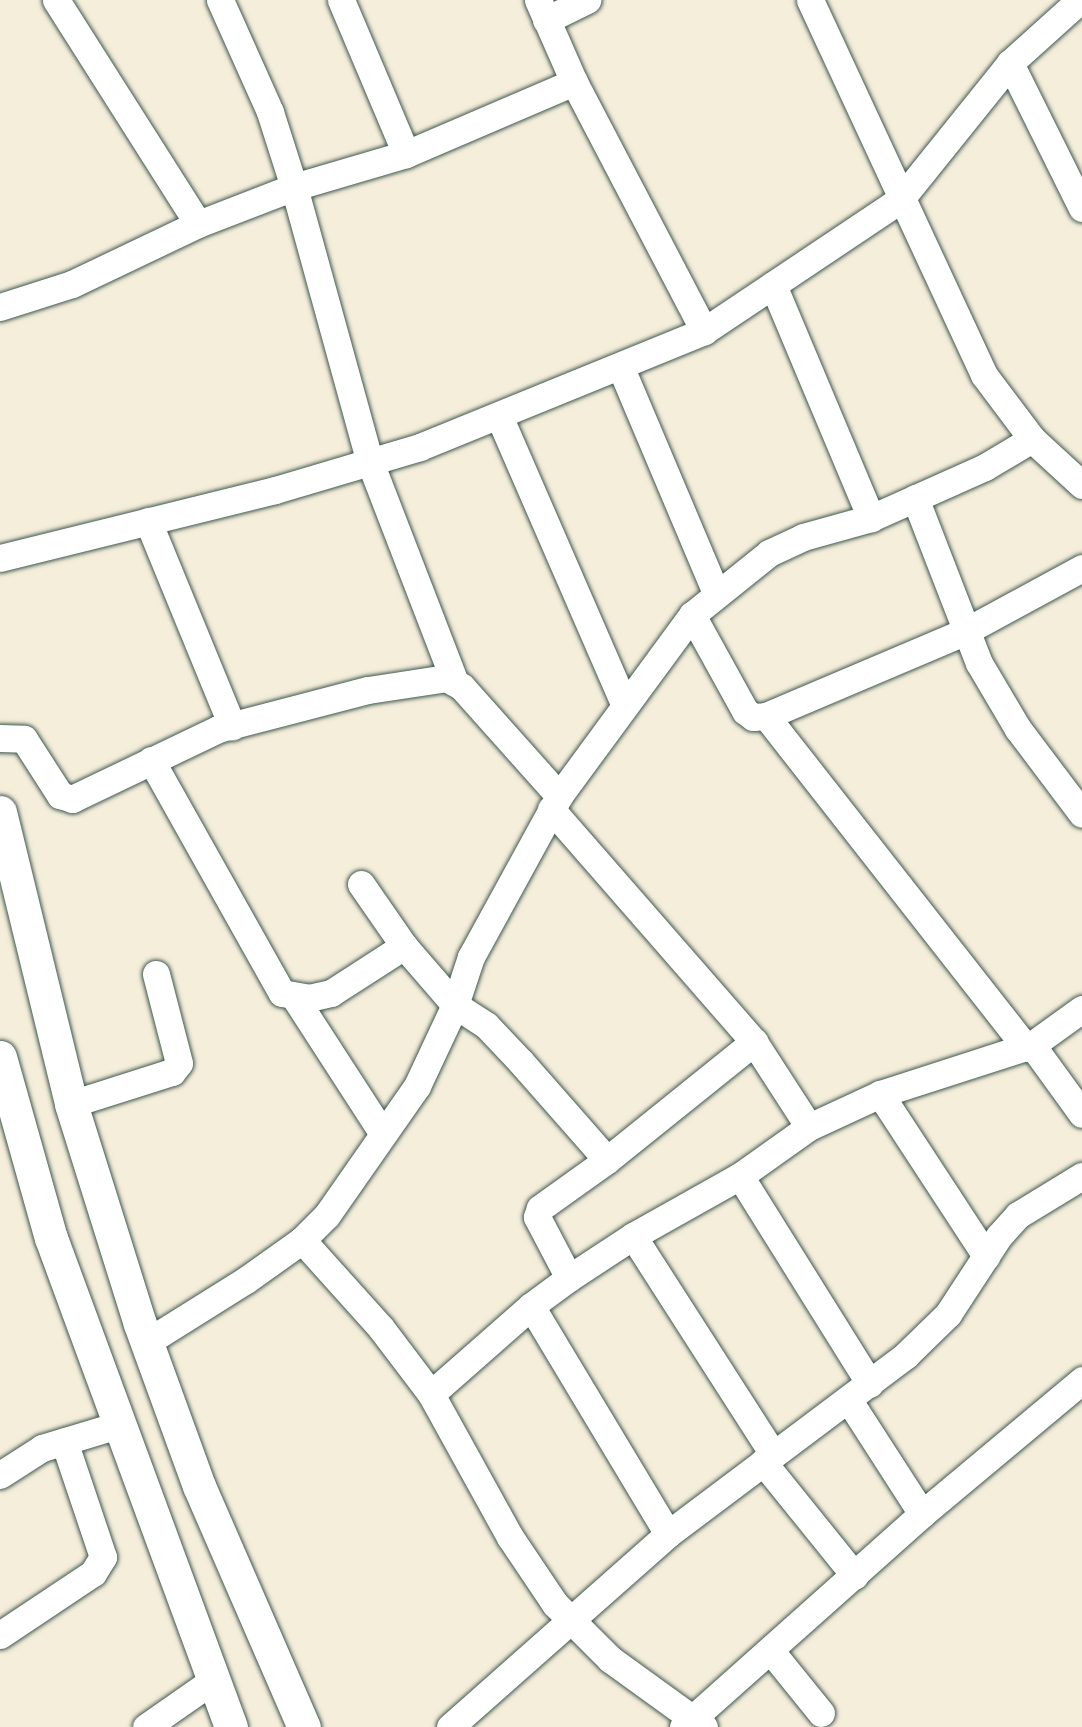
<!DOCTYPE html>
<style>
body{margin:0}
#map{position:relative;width:1082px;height:1727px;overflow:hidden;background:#f5eedb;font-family:"EB Garamond",serif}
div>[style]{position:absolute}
.roads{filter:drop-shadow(0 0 2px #3f584d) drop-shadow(0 0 2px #3f584d)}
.minor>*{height:27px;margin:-13.5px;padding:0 13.5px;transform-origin:13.5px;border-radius:13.5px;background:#fff}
.major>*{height:33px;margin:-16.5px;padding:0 16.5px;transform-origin:16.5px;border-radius:16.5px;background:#fff}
span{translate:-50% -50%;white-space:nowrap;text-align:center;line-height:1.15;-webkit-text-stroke:5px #fdfcf7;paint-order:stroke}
</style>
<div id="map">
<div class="roads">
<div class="minor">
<i style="left:56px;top:0;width:265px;rotate:57.6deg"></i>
<i style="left:220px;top:0;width:123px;rotate:65.9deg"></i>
<i style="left:270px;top:112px;width:79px;rotate:72.3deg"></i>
<i style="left:294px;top:187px;width:285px;rotate:74.6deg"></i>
<i style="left:370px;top:462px;width:236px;rotate:68.9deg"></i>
<i style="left:341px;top:0;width:167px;rotate:67.1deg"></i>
<i style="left:538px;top:0;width:90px;rotate:66.3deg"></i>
<i style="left:574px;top:82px;width:281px;rotate:62.4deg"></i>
<i style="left:810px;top:0;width:413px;rotate:65.1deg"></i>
<i style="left:984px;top:375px;width:80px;rotate:53.1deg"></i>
<i style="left:1032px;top:439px;width:68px;rotate:42.6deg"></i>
<i style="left:546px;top:20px;width:46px;rotate:-26deg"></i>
<i style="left:1010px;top:63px;width:162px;rotate:63.6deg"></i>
<i style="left:773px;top:285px;width:253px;rotate:67.2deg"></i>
<i style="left:0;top:307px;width:76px;rotate:-17.7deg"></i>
<i style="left:72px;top:284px;width:140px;rotate:-25.5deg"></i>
<i style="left:198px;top:224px;width:103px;rotate:-21.1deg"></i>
<i style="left:294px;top:187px;width:117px;rotate:-16.4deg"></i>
<i style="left:406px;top:154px;width:183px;rotate:-23.2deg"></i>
<i style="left:621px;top:368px;width:244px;rotate:67.1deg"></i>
<i style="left:499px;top:416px;width:313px;rotate:66.5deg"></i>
<i style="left:915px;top:498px;width:177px;rotate:68.8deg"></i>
<i style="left:979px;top:663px;width:77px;rotate:59.4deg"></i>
<i style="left:1018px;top:729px;width:106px;rotate:53deg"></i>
<i style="left:148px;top:521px;width:222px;rotate:67.7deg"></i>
<i style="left:0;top:558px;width:283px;rotate:-13.9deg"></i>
<i style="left:275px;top:490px;width:151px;rotate:-16.5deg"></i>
<i style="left:420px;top:447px;width:307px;rotate:-22.2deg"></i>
<i style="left:704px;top:331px;width:236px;rotate:-33.8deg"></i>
<i style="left:900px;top:200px;width:176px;rotate:-51.2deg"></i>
<i style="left:1010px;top:63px;width:94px;rotate:-42deg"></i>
<i style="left:692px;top:615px;width:110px;rotate:61.1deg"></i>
<i style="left:745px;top:711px;width:10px;rotate:37deg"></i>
<i style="left:753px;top:717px;width:13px;rotate:-4deg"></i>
<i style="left:766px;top:716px;width:217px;rotate:-23deg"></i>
<i style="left:966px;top:631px;width:132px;rotate:-28.5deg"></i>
<i style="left:766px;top:716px;width:422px;rotate:51.9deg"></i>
<i style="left:0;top:738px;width:24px;rotate:2deg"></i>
<i style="left:24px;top:739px;width:67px;rotate:57.3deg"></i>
<i style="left:60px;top:795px;width:13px;rotate:18deg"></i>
<i style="left:72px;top:799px;width:162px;rotate:-25.6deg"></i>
<i style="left:218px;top:729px;width:155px;rotate:-14.6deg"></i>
<i style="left:368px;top:690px;width:79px;rotate:-8.7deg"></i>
<i style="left:446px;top:678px;width:18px;rotate:29deg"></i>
<i style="left:462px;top:687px;width:146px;rotate:48.3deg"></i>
<i style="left:151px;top:760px;width:267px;rotate:60.7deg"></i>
<i style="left:282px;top:993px;width:27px;rotate:10deg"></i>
<i style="left:309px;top:998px;width:23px;rotate:-13deg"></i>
<i style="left:331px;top:993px;width:87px;rotate:-32.8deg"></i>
<i style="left:404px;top:946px;width:78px;rotate:49.2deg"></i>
<i style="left:455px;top:1005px;width:37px;rotate:33deg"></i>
<i style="left:486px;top:1025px;width:51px;rotate:46.6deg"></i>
<i style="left:521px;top:1062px;width:130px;rotate:48.7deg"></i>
<i style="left:551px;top:809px;width:309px;rotate:48.9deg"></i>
<i style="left:754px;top:1042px;width:101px;rotate:57.1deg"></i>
<i style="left:361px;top:884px;width:75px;rotate:55.3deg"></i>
<i style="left:295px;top:998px;width:162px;rotate:57.1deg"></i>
<i style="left:1032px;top:1045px;width:85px;rotate:54.1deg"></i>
<i style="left:880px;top:1094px;width:194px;rotate:56.8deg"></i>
<i style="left:71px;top:1104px;width:106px;rotate:-17.6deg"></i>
<i style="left:172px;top:1072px;width:11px;rotate:-52deg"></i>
<i style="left:179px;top:1063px;width:92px;rotate:-104.5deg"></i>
<i style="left:740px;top:1176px;width:245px;rotate:58deg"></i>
<i style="left:633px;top:1236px;width:259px;rotate:57.3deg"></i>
<i style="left:302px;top:1240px;width:118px;rotate:48.1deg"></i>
<i style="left:381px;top:1328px;width:83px;rotate:52.9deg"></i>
<i style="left:431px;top:1394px;width:163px;rotate:61.1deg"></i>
<i style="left:510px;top:1537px;width:81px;rotate:56.1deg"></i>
<i style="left:555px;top:1604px;width:78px;rotate:45deg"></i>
<i style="left:610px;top:1659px;width:116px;rotate:35.9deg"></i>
<i style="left:569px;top:1278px;width:69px;rotate:-117.7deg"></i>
<i style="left:537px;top:1217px;width:9px;rotate:-72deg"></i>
<i style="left:540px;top:1208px;width:82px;rotate:-35.6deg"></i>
<i style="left:607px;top:1160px;width:189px;rotate:-38.8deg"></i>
<i style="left:531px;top:1306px;width:266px;rotate:59deg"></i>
<i style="left:147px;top:1342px;width:117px;rotate:-32.1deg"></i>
<i style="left:246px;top:1280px;width:69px;rotate:-35.5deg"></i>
<i style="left:302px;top:1240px;width:35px;rotate:-45deg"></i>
<i style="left:327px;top:1215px;width:157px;rotate:-55.1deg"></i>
<i style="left:417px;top:1086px;width:89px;rotate:-64.9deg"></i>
<i style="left:455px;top:1005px;width:51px;rotate:-71.6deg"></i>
<i style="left:471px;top:957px;width:183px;rotate:-61.3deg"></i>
<i style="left:559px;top:796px;width:225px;rotate:-53.7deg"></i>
<i style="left:692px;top:615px;width:99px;rotate:-38.8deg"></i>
<i style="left:769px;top:553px;width:38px;rotate:-25deg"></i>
<i style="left:803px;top:537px;width:71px;rotate:-15.6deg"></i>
<i style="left:871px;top:518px;width:125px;rotate:-24.1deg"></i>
<i style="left:985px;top:467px;width:55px;rotate:-30.8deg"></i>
<i style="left:431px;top:1394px;width:133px;rotate:-41.3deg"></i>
<i style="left:531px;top:1306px;width:47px;rotate:-36.4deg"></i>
<i style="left:569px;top:1278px;width:77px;rotate:-33.3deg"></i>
<i style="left:633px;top:1236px;width:123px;rotate:-29.3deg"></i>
<i style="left:740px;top:1176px;width:85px;rotate:-35.4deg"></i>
<i style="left:809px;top:1127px;width:78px;rotate:-24.9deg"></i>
<i style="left:880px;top:1094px;width:160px;rotate:-17.9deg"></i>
<i style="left:1032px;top:1045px;width:62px;rotate:-35.8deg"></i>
<i style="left:848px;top:1399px;width:137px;rotate:57.2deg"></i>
<i style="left:763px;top:1462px;width:146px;rotate:51.1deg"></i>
<i style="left:0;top:1475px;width:50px;rotate:-32.7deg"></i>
<i style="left:42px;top:1448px;width:79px;rotate:-16.8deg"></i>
<i style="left:0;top:1635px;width:112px;rotate:-33.7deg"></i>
<i style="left:93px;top:1573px;width:19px;rotate:-58deg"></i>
<i style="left:103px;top:1557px;width:122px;rotate:-108.6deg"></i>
<i style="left:770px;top:1650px;width:81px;rotate:51deg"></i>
<i style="left:146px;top:1727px;width:80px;rotate:-34.9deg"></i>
<i style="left:450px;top:1727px;width:291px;rotate:-41.5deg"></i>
<i style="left:668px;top:1534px;width:298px;rotate:-36.9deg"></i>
<i style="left:906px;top:1355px;width:59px;rotate:-44.3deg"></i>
<i style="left:948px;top:1314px;width:93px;rotate:-56.8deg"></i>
<i style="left:999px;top:1236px;width:28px;rotate:-48deg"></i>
<i style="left:1018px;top:1215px;width:75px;rotate:-31.4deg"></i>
<i style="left:683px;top:1727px;width:320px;rotate:-41.7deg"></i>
<i style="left:922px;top:1514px;width:209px;rotate:-39.9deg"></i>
</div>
<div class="major">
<i style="left:0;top:812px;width:301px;rotate:76.3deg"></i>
<i style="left:71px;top:1104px;width:231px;rotate:72.6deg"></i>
<i style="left:140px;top:1324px;width:172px;rotate:70deg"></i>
<i style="left:199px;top:1486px;width:263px;rotate:66.5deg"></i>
<i style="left:0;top:1057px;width:188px;rotate:74.3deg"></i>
<i style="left:51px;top:1238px;width:521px;rotate:69.79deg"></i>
</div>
</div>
</div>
